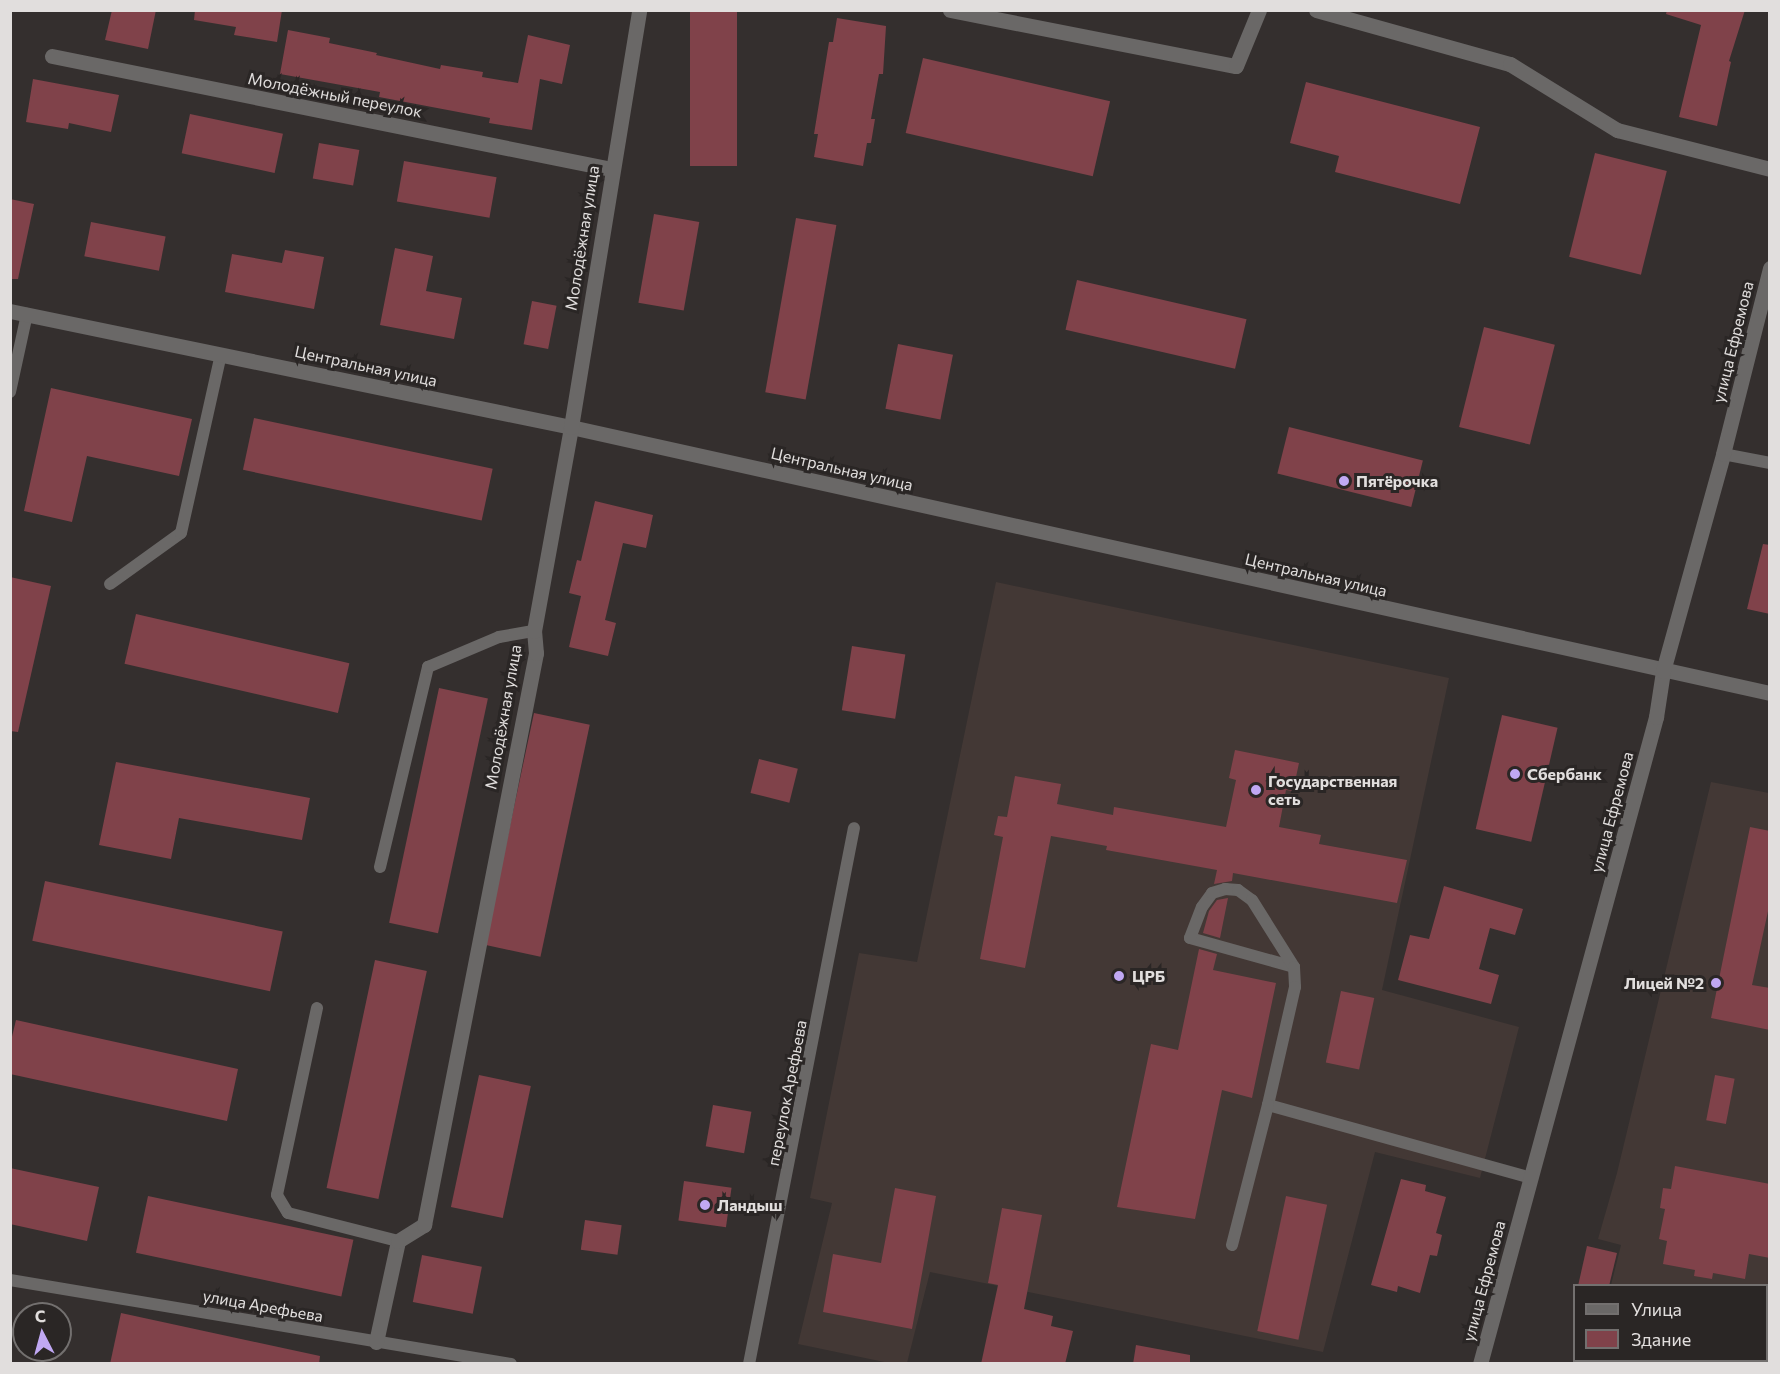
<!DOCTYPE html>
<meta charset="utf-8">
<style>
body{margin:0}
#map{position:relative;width:1780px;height:1374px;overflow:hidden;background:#342f2e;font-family:Commissioner,sans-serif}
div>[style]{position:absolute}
.built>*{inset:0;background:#433835}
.building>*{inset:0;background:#80424a;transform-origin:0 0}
.service>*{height:12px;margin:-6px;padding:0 6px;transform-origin:6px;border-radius:6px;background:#6a6867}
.minor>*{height:15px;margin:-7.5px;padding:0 7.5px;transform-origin:7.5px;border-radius:7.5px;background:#6a6867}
.tertiary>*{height:15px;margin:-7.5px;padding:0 7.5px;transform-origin:7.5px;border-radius:7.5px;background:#6a6867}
.dots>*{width:16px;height:16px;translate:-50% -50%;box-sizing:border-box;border:3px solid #2a2625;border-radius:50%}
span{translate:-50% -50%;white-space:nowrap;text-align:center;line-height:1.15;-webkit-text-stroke:6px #2a2625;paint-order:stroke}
.street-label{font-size:16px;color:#e1dedd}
.poi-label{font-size:16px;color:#e1dedd;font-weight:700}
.left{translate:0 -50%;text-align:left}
.right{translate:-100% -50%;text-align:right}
.frame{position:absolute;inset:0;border:12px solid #e1dedd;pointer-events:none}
.legend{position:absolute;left:1573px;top:1284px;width:195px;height:78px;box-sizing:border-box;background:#2a2625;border:2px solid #73706f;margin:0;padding:8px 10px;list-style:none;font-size:18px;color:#e1dedd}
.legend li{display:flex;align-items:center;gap:12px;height:30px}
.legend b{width:30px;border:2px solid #73706f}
.north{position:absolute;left:12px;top:1302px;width:60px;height:60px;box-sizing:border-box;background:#2a2625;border:2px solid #73706f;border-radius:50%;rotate:354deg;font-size:16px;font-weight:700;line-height:24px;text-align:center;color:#e1dedd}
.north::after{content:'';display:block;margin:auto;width:21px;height:27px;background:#c0a8f3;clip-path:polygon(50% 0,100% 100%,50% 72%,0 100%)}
</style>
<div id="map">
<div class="built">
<i style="clip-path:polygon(996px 582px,1449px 678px,1382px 990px,1519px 1027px,1480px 1178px,1375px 1152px,1323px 1352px,930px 1272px,907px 1363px,889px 1363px,798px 1344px,832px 1203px,810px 1198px,859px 953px,917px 962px)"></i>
<i style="clip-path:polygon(1711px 782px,1769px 793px,1769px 1363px,1698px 1364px,1687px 1361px,1766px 1360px,1766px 1286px,1611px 1285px,1621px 1245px,1598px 1239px,1617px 1173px)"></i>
</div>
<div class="building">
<i style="clip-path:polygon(112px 10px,156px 10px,148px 49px,105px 40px)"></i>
<i style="clip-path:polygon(195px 10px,282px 10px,277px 42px,234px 35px,236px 27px,194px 20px)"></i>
<i style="left:690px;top:10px;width:47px;height:156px"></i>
<i style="clip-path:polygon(1667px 10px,1745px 10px,1729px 61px,1731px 62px,1717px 126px,1679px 117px,1701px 25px,1666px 14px)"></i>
<i style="clip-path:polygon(837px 18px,886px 26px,883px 74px,879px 74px,871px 119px,875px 119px,871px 143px,867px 143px,863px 166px,814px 157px,818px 134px,814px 134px,829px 42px,833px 42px)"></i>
<i style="clip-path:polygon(288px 30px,330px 38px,329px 43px,377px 53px,376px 55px,440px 69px,441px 65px,483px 72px,482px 77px,518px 83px,528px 35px,570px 45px,562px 84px,540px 79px,532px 130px,489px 123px,490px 118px,379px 97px,380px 92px,280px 74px)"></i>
<i style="left:923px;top:58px;width:192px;height:77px;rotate:13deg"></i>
<i style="clip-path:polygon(33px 79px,119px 95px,111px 132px,69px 123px,68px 129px,26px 122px)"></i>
<i style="clip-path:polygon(1306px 82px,1480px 127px,1460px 204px,1335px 172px,1339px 156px,1290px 143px)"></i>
<i style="left:190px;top:114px;width:95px;height:40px;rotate:12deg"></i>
<i style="left:319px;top:143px;width:41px;height:36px;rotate:10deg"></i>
<i style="left:1595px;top:153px;width:74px;height:107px;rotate:14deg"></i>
<i style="left:404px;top:161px;width:94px;height:41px;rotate:10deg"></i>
<i style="clip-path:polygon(10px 199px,34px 204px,18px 279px,10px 279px)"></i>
<i style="left:654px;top:214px;width:46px;height:90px;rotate:10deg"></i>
<i style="left:796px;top:218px;width:41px;height:177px;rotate:10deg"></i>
<i style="left:91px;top:222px;width:76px;height:35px;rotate:11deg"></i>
<i style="clip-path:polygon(395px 248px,433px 256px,426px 291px,462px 298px,454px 339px,380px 325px)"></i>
<i style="clip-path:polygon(285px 250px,324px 257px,314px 309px,225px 292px,232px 254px,282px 263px)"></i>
<i style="left:1077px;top:280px;width:174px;height:51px;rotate:13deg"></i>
<i style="left:532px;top:301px;width:25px;height:44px;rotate:11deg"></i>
<i style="left:1484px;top:327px;width:73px;height:103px;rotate:14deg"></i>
<i style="left:898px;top:344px;width:56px;height:66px;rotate:11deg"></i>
<i style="clip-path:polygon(51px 388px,192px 419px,179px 476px,87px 456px,72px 522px,24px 511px)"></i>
<i style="left:254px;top:418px;width:244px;height:53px;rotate:12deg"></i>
<i style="left:1289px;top:427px;width:138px;height:48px;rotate:14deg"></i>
<i style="clip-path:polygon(595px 501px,653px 515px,646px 548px,623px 543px,605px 620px,616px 623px,608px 656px,569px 647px,581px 596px,569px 593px,577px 560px,581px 561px)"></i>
<i style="clip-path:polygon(1763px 544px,1770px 545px,1770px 614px,1747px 609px)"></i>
<i style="clip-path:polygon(10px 577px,51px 586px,18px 732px,10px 731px)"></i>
<i style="left:136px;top:614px;width:219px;height:51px;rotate:13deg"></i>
<i style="left:852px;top:646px;width:54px;height:65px;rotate:9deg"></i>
<i style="left:439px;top:688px;width:50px;height:240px;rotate:12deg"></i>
<i style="left:534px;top:713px;width:57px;height:237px;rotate:12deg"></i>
<i style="left:1502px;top:715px;width:57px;height:117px;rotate:13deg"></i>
<i style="clip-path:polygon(1235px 750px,1299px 763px,1293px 791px,1286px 790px,1279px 827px,1321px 835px,1319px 844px,1407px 860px,1397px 903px,1233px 873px,1232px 881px,1214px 884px,1217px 870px,1106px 850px,1107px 846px,1051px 836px,1025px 968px,980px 959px,1003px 837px,994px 835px,998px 816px,1007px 817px,1015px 776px,1061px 784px,1057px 804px,1113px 815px,1114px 807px,1226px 827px,1236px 780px,1229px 778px)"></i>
<i style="left:759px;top:759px;width:40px;height:35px;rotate:14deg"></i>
<i style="clip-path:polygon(116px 762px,310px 798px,302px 840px,179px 818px,171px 859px,99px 845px)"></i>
<i style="clip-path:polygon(1750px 827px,1770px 831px,1770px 902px,1752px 985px,1770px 988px,1770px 1030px,1711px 1018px)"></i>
<i style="left:45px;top:881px;width:243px;height:61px;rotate:12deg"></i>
<i style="clip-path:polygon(1444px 886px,1523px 909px,1515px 935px,1490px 928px,1479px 969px,1499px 975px,1491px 1004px,1398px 980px,1410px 935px,1429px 939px)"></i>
<i style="clip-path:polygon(1228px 898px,1220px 938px,1203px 933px,1209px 911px,1217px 900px)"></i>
<i style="clip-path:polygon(1199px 949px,1217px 954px,1213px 970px,1276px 983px,1252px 1098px,1222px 1090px,1195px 1219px,1117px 1207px,1151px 1044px,1178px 1050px)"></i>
<i style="left:375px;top:960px;width:53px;height:233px;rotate:12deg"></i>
<i style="left:1341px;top:991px;width:34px;height:73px;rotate:12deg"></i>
<i style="clip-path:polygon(16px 1020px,238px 1069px,227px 1121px,10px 1074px,10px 1045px)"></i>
<i style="left:479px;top:1075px;width:53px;height:135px;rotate:12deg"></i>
<i style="left:1715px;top:1075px;width:20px;height:46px;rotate:11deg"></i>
<i style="left:713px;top:1105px;width:39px;height:42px;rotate:10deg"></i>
<i style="clip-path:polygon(1675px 1166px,1770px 1184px,1770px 1258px,1749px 1254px,1745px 1279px,1713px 1273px,1712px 1279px,1694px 1276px,1695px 1270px,1663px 1264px,1667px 1241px,1659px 1239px,1665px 1209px,1660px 1208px,1663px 1188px,1671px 1189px)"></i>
<i style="clip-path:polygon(10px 1168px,99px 1187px,87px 1241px,10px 1224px)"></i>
<i style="clip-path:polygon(1401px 1179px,1426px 1185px,1425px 1191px,1446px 1197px,1436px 1233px,1442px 1235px,1437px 1256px,1430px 1255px,1420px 1293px,1398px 1286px,1397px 1292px,1371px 1285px)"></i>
<i style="left:684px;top:1181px;width:48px;height:40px;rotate:8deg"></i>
<i style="clip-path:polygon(895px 1188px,936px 1196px,912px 1329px,823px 1312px,833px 1254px,881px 1263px)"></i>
<i style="left:148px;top:1196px;width:210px;height:58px;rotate:12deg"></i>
<i style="left:1286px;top:1196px;width:42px;height:138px;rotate:12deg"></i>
<i style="clip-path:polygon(1002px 1208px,1042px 1215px,1024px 1309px,1053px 1316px,1051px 1326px,1073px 1331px,1065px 1364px,981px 1364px,998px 1285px,988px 1283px)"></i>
<i style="left:585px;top:1220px;width:37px;height:30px;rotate:8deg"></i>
<i style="clip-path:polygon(1587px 1246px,1617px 1253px,1609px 1286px,1578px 1286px)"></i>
<i style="left:422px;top:1255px;width:61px;height:48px;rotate:11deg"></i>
<i style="clip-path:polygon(121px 1313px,320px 1356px,319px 1364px,110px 1364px)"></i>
<i style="clip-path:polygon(1136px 1345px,1190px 1355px,1190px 1364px,1133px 1364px)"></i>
</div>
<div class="service">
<i style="left:10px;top:392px;width:80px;rotate:-77.7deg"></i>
<i style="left:1723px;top:454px;width:48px;rotate:10.8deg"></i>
<i style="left:110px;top:584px;width:87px;rotate:-35.7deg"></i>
<i style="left:181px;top:533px;width:183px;rotate:-77.4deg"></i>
<i style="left:380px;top:867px;width:206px;rotate:-76.5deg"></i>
<i style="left:428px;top:667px;width:77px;rotate:-22.9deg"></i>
<i style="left:499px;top:637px;width:36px;rotate:-10deg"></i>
<i style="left:1294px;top:967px;width:108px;rotate:-164.4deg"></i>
<i style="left:1190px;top:938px;width:33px;rotate:-69deg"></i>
<i style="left:1202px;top:907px;width:17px;rotate:-54deg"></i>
<i style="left:1212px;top:893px;width:14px;rotate:-17deg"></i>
<i style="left:1225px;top:889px;width:13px;rotate:4deg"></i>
<i style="left:1238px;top:890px;width:17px;rotate:36deg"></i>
<i style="left:1252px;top:900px;width:79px;rotate:57.9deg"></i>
<i style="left:1294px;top:967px;width:20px;rotate:87deg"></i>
<i style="left:1295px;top:987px;width:121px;rotate:102.9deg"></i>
<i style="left:1268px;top:1105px;width:273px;rotate:15.5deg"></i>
<i style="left:317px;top:1008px;width:191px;rotate:102.1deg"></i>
<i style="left:277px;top:1195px;width:21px;rotate:59deg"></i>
<i style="left:288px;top:1213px;width:114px;rotate:14.3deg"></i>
<i style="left:1232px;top:1245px;width:145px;rotate:-75.6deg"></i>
<i style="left:10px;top:1280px;width:508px;rotate:9.52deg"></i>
<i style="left:749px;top:1364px;width:546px;rotate:-78.92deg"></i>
</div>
<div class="minor">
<i style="left:950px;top:10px;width:291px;rotate:11.1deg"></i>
<i style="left:1236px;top:66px;width:61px;rotate:-67.7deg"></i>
<i style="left:1316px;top:10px;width:201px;rotate:15.6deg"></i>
<i style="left:1510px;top:64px;width:126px;rotate:31.7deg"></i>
<i style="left:1617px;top:130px;width:158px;rotate:14.3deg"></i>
<i style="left:52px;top:56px;width:570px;rotate:11.43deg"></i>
<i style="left:10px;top:311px;width:573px;rotate:11.68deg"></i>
<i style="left:571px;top:427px;width:1228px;rotate:12.51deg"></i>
<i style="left:376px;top:1342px;width:103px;rotate:-77.7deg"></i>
<i style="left:398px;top:1241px;width:31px;rotate:-32deg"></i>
<i style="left:424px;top:1225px;width:583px;rotate:-78.92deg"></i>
<i style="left:536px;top:653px;width:22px;rotate:-95deg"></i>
<i style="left:534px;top:631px;width:207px;rotate:-79.7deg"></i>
<i style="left:571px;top:427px;width:423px;rotate:-80.7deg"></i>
</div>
<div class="tertiary">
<i style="left:1480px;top:1364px;width:671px;rotate:-74.78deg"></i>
<i style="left:1656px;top:717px;width:47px;rotate:-81.3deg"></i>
<i style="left:1663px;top:671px;width:225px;rotate:-74.5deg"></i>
<i style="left:1723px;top:454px;width:192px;rotate:-75.8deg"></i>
</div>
<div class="dots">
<i style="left:1344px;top:481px;background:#c0a8f3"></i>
<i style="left:1515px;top:774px;background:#c0a8f3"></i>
<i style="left:1256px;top:790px;background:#c0a8f3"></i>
<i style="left:1119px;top:976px;background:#c0a8f3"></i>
<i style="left:1716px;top:983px;background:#c0a8f3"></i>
<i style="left:705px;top:1205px;background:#c0a8f3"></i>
</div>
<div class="street-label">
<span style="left:335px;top:95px;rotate:11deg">Молодёжный переулок</span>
<span style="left:582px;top:238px;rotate:-81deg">Молодёжная улица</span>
<span style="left:1733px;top:342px;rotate:-76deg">улица Ефремова</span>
<span style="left:366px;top:366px;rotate:12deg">Центральная улица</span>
<span style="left:842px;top:469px;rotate:13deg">Центральная улица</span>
<span style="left:1316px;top:575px;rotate:13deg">Центральная улица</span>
<span style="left:503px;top:717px;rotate:-80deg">Молодёжная улица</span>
<span style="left:1612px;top:812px;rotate:-75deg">улица Ефремова</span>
<span style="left:787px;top:1093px;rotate:-79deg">переулок Арефьева</span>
<span style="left:1484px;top:1281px;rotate:-75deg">улица Ефремова</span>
<span style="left:263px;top:1306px;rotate:10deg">улица Арефьева</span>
</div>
<div class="poi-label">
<span class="left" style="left:1356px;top:481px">Пятёрочка</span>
<span class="left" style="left:1527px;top:774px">Сбербанк</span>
<span class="left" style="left:1268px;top:790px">Государственная<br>сеть</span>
<span class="left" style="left:1132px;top:976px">ЦРБ</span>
<span class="right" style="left:1704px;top:983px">Лицей №2</span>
<span class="left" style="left:717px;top:1205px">Ландыш</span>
</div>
<div class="frame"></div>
<ul class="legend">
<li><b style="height:8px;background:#6a6867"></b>Улица</li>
<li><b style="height:16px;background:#80424a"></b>Здание</li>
</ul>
<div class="north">С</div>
</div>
